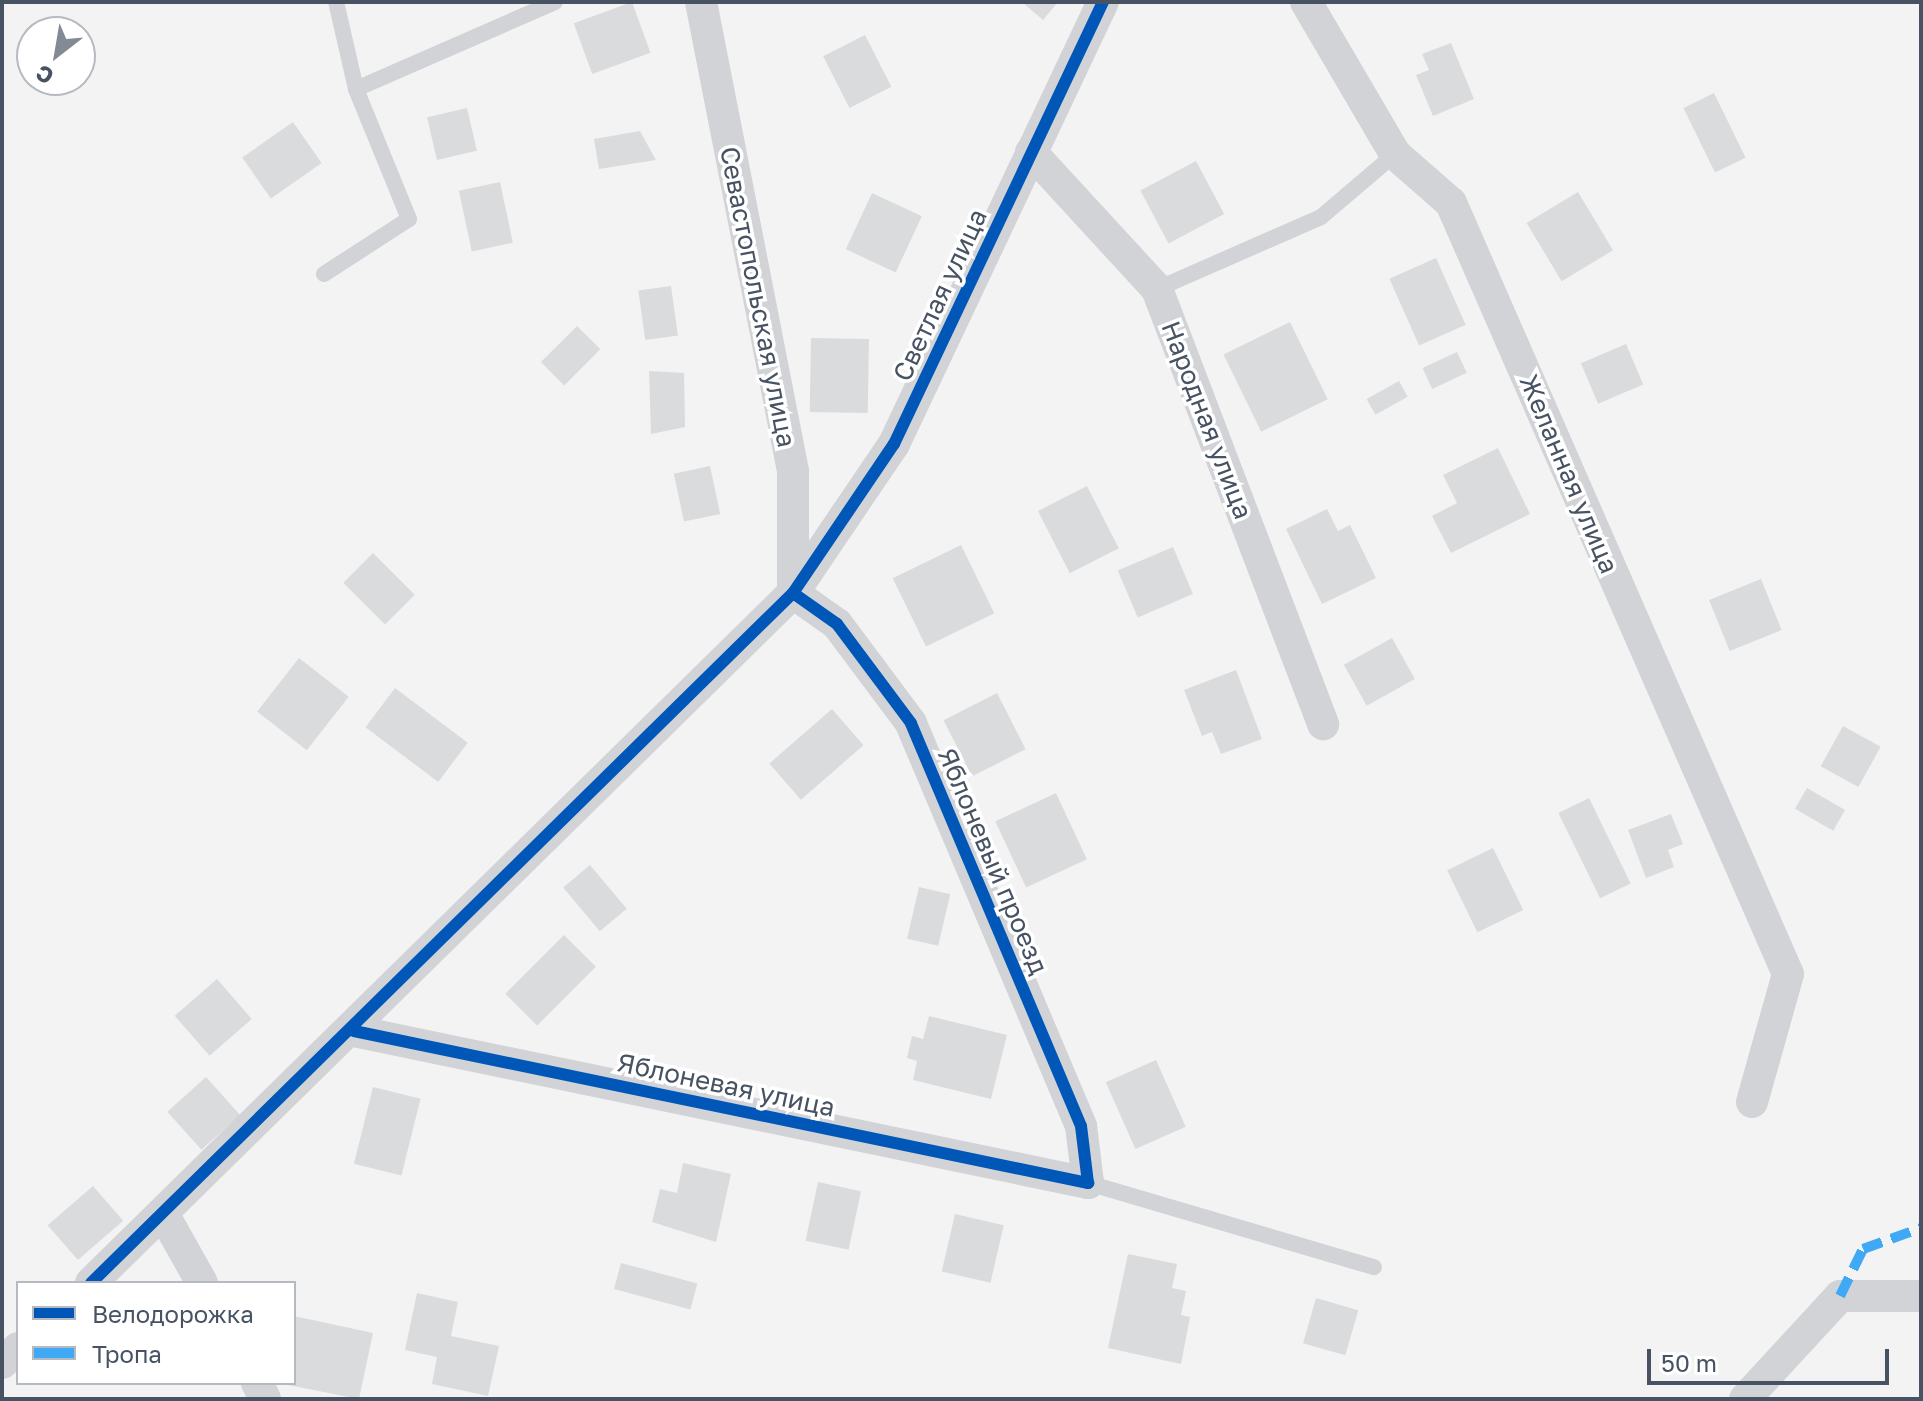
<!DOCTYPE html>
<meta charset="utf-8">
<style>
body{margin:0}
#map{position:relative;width:1923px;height:1401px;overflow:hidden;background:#f3f3f3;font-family:"Golos Text",sans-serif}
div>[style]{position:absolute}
.building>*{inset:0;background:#dadbdd;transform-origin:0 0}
.lane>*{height:16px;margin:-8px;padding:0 8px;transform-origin:8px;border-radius:8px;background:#d1d3d7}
.street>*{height:32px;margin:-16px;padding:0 16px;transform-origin:16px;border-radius:16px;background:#d1d3d7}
.quiet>*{height:10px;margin-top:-5px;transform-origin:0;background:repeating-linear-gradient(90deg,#3fa9f5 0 20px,transparent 0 30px)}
.cycleway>*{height:12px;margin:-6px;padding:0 6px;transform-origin:6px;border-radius:6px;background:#0057b8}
span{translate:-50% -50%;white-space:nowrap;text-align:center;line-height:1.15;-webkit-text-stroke:7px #fff;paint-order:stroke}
.street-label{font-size:26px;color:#475262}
.frame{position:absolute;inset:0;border:4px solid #475262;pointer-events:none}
.legend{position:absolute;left:16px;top:1281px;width:280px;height:104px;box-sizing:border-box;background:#fff;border:2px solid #b5bac0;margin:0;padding:10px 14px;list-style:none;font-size:24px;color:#475262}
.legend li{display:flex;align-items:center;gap:16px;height:40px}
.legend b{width:40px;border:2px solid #b5bac0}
.north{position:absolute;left:16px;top:16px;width:80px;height:80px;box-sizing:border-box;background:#fff;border:2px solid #b5bac0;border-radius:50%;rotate:211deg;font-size:22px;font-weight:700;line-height:32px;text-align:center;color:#475262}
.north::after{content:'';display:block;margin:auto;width:28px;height:36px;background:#838a95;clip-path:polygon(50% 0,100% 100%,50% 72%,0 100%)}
.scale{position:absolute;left:1647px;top:1349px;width:242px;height:36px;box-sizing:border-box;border:4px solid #475262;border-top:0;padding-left:10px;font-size:24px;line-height:28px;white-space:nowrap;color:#475262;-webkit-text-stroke:6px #fff;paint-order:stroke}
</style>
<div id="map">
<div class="building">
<i style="left:632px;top:2px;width:54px;height:62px;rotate:70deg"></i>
<i style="clip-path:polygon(1022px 2px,1058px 2px,1043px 20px)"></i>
<i style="left:865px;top:35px;width:58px;height:47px;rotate:63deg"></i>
<i style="clip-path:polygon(1451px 43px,1474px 99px,1433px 116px,1416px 75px,1429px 70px,1422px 54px)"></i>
<i style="left:1714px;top:93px;width:72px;height:34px;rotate:64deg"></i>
<i style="left:467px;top:108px;width:44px;height:41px;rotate:77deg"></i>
<i style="left:293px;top:122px;width:50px;height:62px;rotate:55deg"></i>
<i style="clip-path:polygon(640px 131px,656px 160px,599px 169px,594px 139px)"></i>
<i style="left:1196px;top:161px;width:60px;height:63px;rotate:62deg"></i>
<i style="left:500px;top:182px;width:62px;height:42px;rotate:78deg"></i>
<i style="left:1578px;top:192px;width:68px;height:60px;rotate:59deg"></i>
<i style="left:872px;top:193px;width:55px;height:62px;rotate:25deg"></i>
<i style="left:1436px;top:258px;width:73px;height:51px;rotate:66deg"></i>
<i style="left:671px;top:286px;width:50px;height:33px;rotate:82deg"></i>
<i style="left:1290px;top:322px;width:86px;height:74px;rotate:64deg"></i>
<i style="left:577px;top:326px;width:33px;height:51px;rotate:45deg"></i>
<i style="left:811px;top:338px;width:58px;height:74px;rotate:1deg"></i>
<i style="left:1626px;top:344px;width:44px;height:49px;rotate:67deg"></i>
<i style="left:1457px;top:352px;width:23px;height:38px;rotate:65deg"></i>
<i style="clip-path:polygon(649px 371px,684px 373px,685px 427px,651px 434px)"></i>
<i style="left:1399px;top:381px;width:18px;height:37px;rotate:61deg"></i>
<i style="clip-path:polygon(1498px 448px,1530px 514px,1451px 553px,1432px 516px,1457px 503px,1443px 475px)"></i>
<i style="left:710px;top:466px;width:49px;height:37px;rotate:78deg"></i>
<i style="left:1087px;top:486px;width:70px;height:55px;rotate:63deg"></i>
<i style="clip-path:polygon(1327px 509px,1338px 531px,1350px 525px,1376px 578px,1322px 604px,1286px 529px)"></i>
<i style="left:961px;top:545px;width:76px;height:76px;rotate:64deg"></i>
<i style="left:1173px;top:547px;width:51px;height:60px;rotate:67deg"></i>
<i style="left:373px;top:553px;width:59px;height:42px;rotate:45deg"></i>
<i style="left:1761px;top:579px;width:55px;height:56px;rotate:68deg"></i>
<i style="left:1392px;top:638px;width:47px;height:55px;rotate:61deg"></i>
<i style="left:299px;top:658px;width:63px;height:68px;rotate:38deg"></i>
<i style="clip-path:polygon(1236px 670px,1262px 739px,1221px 754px,1212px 732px,1202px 736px,1184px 690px)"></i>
<i style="left:395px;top:688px;width:91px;height:49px;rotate:37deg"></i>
<i style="left:997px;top:693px;width:63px;height:60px;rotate:63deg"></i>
<i style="left:832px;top:709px;width:48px;height:83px;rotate:49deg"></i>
<i style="left:1843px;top:726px;width:43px;height:46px;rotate:29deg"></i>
<i style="left:1807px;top:788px;width:44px;height:24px;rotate:30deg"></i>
<i style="left:1056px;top:793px;width:73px;height:67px;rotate:65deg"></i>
<i style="left:1589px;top:798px;width:95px;height:34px;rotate:64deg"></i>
<i style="clip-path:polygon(1671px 814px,1683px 844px,1668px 850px,1674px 867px,1646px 878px,1628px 830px)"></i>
<i style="left:1493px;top:848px;width:69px;height:51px;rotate:64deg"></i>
<i style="left:590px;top:865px;width:57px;height:35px;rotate:50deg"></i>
<i style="left:919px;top:887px;width:32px;height:53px;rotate:13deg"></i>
<i style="left:564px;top:935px;width:45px;height:83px;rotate:45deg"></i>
<i style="left:217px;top:979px;width:53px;height:56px;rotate:49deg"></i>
<i style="clip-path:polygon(929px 1016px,1007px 1035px,991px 1099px,913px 1080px,917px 1061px,907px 1058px,912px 1036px,923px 1039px)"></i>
<i style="left:1156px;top:1060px;width:73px;height:55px;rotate:66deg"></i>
<i style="left:206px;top:1077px;width:51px;height:52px;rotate:48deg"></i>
<i style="left:373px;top:1087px;width:49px;height:79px;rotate:14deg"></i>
<i style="clip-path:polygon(683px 1163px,731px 1174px,716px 1242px,652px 1222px,660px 1189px,677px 1193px)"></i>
<i style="left:818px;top:1182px;width:44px;height:60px;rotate:12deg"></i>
<i style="left:93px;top:1186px;width:46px;height:60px;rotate:49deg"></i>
<i style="left:955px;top:1214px;width:50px;height:59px;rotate:13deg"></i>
<i style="clip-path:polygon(1128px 1254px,1177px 1264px,1172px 1288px,1186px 1291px,1181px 1315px,1190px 1317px,1181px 1364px,1108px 1348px)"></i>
<i style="left:621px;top:1263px;width:79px;height:27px;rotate:15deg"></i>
<i style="clip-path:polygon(417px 1293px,458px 1302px,451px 1336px,499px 1346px,488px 1396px,432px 1384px,437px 1357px,405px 1350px)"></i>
<i style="left:1316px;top:1298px;width:44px;height:47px;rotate:16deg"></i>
<i style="clip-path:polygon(294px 1316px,373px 1333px,359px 1399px,283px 1384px,294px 1383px)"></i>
</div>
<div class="lane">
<i style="left:356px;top:89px;width:217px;rotate:-23.6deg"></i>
<i style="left:324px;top:274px;width:101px;rotate:-32.9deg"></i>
<i style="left:409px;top:219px;width:140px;rotate:-112.2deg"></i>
<i style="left:356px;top:89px;width:89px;rotate:-102.9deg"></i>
<i style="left:1157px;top:289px;width:179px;rotate:-23.7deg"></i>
<i style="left:1321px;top:217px;width:97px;rotate:-40.4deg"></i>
<i style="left:1088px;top:1183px;width:298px;rotate:16.4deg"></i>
</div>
<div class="street">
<i style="left:701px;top:2px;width:479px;rotate:78.9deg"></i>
<i style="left:793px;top:472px;width:121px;rotate:90deg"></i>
<i style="left:1306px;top:2px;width:176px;rotate:59.6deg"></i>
<i style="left:1395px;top:154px;width:74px;rotate:41.2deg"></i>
<i style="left:1451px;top:203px;width:841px;rotate:66.39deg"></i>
<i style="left:1788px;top:974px;width:133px;rotate:105.7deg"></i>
<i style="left:1031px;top:152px;width:186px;rotate:47.4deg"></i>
<i style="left:1157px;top:289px;width:466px;rotate:69.1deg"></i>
<i style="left:354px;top:1031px;width:750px;rotate:11.7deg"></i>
<i style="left:1088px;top:1183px;width:57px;rotate:-97deg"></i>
<i style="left:1081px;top:1126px;width:437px;rotate:-112.9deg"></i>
<i style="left:911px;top:723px;width:124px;rotate:-126.8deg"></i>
<i style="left:837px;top:624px;width:54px;rotate:-144.8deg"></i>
<i style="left:165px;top:1217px;width:76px;rotate:60.7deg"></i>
<i style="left:91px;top:1283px;width:984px;rotate:-44.51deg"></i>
<i style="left:793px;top:593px;width:180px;rotate:-55.9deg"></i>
<i style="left:894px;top:444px;width:489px;rotate:-64.7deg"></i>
<i style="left:2px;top:1363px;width:22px;rotate:-43deg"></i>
<i style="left:257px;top:1383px;width:18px;rotate:63deg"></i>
<i style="left:1745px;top:1399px;width:140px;rotate:-47.3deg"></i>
<i style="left:1840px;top:1296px;width:81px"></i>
</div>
<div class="quiet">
<i style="left:1840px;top:1296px;width:52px;rotate:-63.9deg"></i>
<i style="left:1863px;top:1249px;width:62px;rotate:-19.9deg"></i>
</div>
<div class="cycleway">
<i style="left:354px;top:1031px;width:750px;rotate:11.7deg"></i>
<i style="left:1088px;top:1183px;width:57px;rotate:-97deg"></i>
<i style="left:1081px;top:1126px;width:437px;rotate:-112.9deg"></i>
<i style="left:911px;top:723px;width:124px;rotate:-126.8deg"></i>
<i style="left:837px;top:624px;width:54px;rotate:-144.8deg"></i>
<i style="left:91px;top:1283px;width:984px;rotate:-44.51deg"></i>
<i style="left:793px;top:593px;width:180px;rotate:-55.9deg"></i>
<i style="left:894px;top:444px;width:489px;rotate:-64.7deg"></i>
</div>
<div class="street-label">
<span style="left:940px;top:295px;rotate:-65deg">Светлая улица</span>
<span style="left:758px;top:297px;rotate:79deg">Севастопольская улица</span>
<span style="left:1207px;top:420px;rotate:69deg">Народная улица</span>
<span style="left:1569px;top:474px;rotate:67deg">Желанная улица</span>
<span style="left:993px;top:861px;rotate:67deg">Яблоневый проезд</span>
<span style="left:726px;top:1085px;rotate:12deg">Яблоневая улица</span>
</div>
<div class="frame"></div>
<ul class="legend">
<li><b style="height:10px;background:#0057b8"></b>Велодорожка</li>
<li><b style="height:10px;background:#3fa9f5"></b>Тропа</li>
</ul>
<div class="north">С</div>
<div class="scale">50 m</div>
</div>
